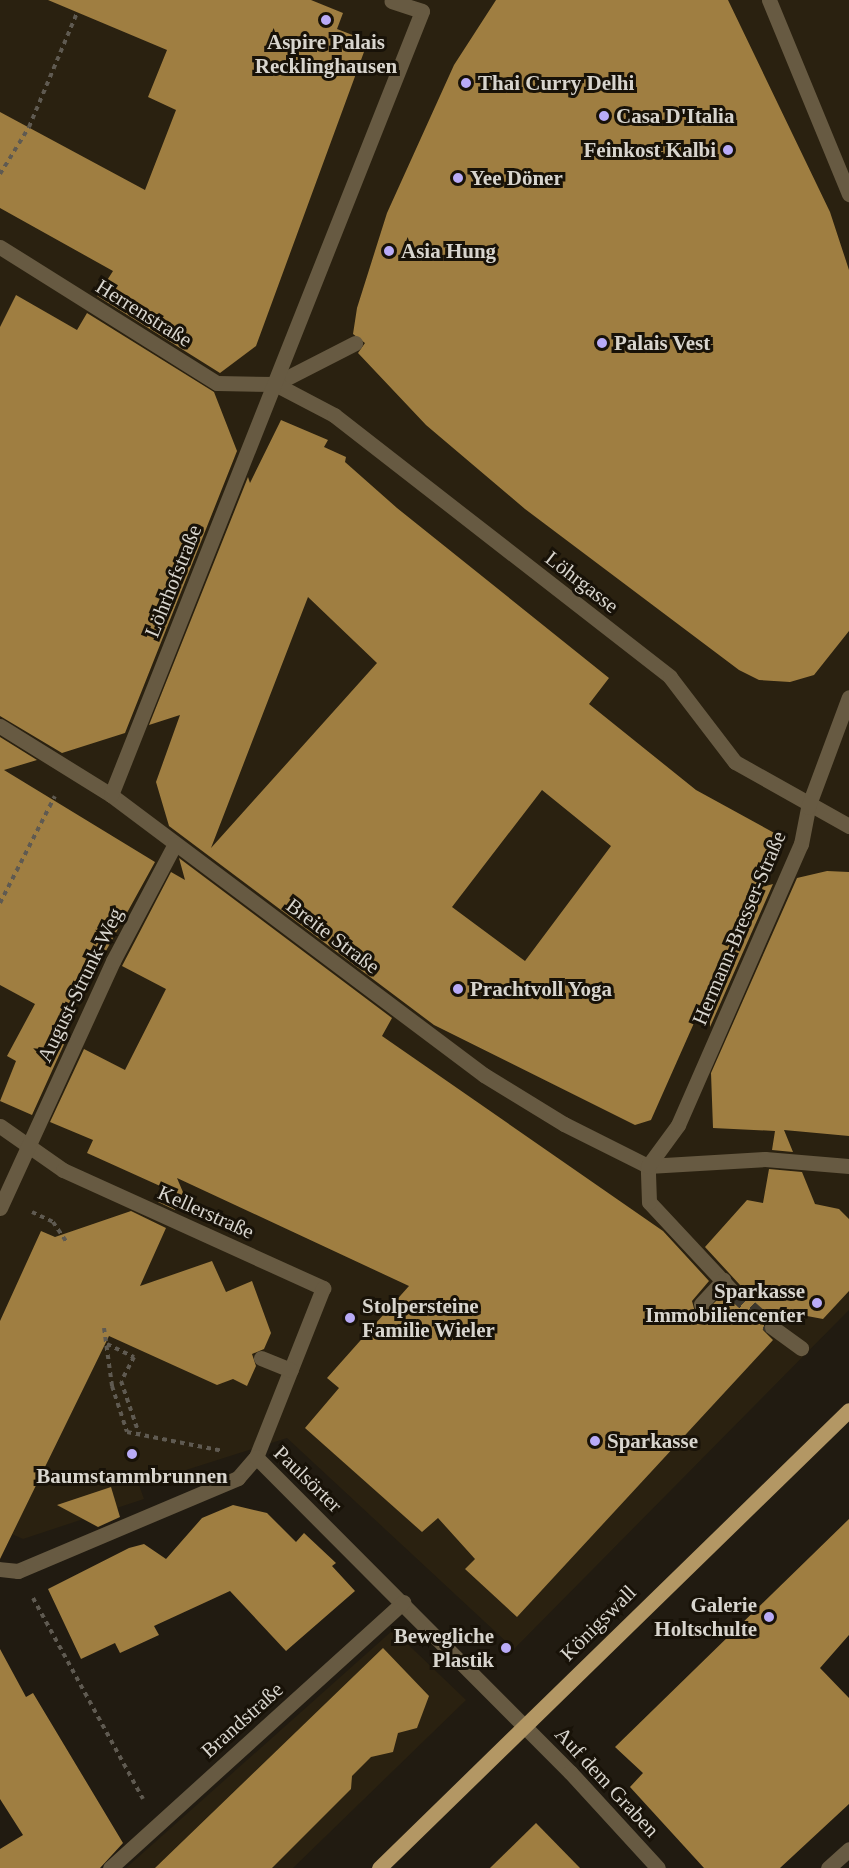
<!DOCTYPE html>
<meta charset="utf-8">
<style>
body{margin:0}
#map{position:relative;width:849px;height:1868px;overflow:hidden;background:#211b11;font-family:Georgia,serif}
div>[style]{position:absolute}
.built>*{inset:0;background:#2a2110}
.building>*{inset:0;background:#9f7e41}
.minor-tunnel>*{height:15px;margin-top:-7.5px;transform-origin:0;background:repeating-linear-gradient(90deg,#3c372d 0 15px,transparent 0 23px)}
.path>*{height:4px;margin-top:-2px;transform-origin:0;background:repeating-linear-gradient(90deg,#5f5a51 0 4.5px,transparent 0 9px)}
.minor>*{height:15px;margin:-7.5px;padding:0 7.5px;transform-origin:7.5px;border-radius:7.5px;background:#675a42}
.major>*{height:15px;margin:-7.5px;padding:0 7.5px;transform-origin:7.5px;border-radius:7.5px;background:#b39764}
.dots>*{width:16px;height:16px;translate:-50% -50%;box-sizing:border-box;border:3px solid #181208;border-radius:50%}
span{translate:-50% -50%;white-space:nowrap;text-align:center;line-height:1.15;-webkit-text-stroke:6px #181208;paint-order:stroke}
.poi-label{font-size:21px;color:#d8d5ce;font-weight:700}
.left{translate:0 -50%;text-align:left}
.right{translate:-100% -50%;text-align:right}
.street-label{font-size:21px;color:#d8d5ce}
</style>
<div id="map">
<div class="built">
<i style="clip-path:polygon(0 0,849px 0,849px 1310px,514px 1649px,287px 1438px,139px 1485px,144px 1499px,23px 1539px,0 1529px)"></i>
<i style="clip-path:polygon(393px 1630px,466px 1700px,293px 1868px,126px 1868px)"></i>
</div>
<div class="building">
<i style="clip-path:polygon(48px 0,311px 0,343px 13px,337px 29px,368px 41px,256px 346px,220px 373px,97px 296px,113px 271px,0 208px,0 112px,145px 190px,176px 110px,148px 97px,167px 50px)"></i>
<i style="clip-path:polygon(496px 0,728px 0,830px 212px,849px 270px,849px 631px,814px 675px,790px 682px,759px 680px,739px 670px,525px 509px,426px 425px,358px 353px,365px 343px,353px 334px,357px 308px,387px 213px,454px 65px)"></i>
<i style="clip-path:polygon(16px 295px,77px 330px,87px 313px,214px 392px,237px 451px,125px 733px,62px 753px,0 716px,0 327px)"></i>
<i style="clip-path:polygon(evenodd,281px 420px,328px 440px,324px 447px,346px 457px,345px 462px,397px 508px,609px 678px,589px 704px,696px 790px,778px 835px,755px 889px,773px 884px,710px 1027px,710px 987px,651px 1120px,635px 1125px,434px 1025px,169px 826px,156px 782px,180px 715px,149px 725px,248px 477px,250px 483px,281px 420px,308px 597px,377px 663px,211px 848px,308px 597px,281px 420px,542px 790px,611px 846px,525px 961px,452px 907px,542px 790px)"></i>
<i style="clip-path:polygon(0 737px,37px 760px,4px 770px,155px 862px,59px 1036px,66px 1040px,32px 1115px,0 1101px,16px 1061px,7px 1056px,35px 1004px,0 985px)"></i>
<i style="clip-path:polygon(179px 858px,392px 1018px,382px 1036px,663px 1231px,709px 1281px,692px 1301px,695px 1312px,704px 1313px,722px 1295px,735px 1302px,742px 1295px,740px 1285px,705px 1247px,747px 1200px,763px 1203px,769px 1169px,802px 1172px,815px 1204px,839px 1209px,849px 1219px,849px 1291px,823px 1319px,807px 1316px,799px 1325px,774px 1317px,765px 1321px,763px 1330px,773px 1340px,517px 1617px,465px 1569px,475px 1559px,438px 1518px,422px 1532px,305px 1428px,339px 1388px,327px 1378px,409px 1286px,177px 1178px,185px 1197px,181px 1195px,175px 1210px,158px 1202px,180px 1195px,87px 1153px,93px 1140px,50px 1122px,84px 1049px,125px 1070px,166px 989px,122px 966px,171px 872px,185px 880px)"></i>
<i style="clip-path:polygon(827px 871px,849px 872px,849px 1136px,784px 1130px,793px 1152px,772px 1150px,775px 1131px,713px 1128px,711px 1073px,797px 878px)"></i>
<i style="clip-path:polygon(131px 1211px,166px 1228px,140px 1286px,212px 1261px,226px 1292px,252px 1281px,271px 1333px,264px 1349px,252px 1354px,256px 1366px,247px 1386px,233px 1379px,217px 1385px,109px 1336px,0 1559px,0 1321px,41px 1231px,55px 1237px)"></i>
<i style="clip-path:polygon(111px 1487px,120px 1517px,98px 1527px,57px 1505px)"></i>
<i style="clip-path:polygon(233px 1505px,267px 1513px,296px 1542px,304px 1533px,336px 1563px,332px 1566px,355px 1591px,286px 1651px,230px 1591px,154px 1626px,159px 1635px,120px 1653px,115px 1643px,81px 1659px,48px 1589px,129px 1548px,144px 1544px,166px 1559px,202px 1518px)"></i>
<i style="clip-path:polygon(849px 1519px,849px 1635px,820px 1668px,849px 1698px,849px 1804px,780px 1868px,704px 1868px,630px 1787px,643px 1773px,615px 1747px)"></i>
<i style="clip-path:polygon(383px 1648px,429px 1696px,417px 1728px,398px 1733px,393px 1752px,371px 1757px,352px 1776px,351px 1789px,272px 1868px,155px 1868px)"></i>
<i style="clip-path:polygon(0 1649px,26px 1697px,33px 1693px,123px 1843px,100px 1868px,0 1868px,0 1849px,23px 1835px,0 1799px)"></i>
<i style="clip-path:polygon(536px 1823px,580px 1868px,490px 1868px)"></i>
</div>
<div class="minor-tunnel">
<i style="left:733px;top:1292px;width:52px;rotate:41.9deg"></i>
</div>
<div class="path">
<i style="left:0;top:174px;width:55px;rotate:-58.3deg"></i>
<i style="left:29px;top:127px;width:124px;rotate:-67.2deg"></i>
<i style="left:0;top:903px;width:120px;rotate:-62.8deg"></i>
<i style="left:32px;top:1212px;width:23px;rotate:25deg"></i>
<i style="left:53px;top:1222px;width:25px;rotate:56deg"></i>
<i style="left:104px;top:1328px;width:59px;rotate:82.1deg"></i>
<i style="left:112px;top:1386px;width:48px;rotate:71.9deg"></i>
<i style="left:127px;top:1432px;width:98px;rotate:11.2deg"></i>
<i style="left:107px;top:1344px;width:30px;rotate:26deg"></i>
<i style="left:134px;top:1357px;width:27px;rotate:118deg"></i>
<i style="left:121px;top:1381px;width:56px;rotate:71.2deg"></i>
<i style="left:33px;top:1598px;width:229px;rotate:61.3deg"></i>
</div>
<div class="minor">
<i style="left:769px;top:0;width:210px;rotate:67.6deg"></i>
<i style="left:0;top:247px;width:256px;rotate:32.1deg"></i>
<i style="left:217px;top:383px;width:58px;rotate:1deg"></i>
<i style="left:275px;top:384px;width:90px;rotate:-27.1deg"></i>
<i style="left:275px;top:384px;width:67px;rotate:27.7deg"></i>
<i style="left:334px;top:415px;width:426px;rotate:37.9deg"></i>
<i style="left:670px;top:677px;width:107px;rotate:52.6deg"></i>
<i style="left:735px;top:762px;width:131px;rotate:29.3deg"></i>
<i style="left:0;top:726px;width:131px;rotate:31.9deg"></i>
<i style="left:111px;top:795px;width:466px;rotate:36.9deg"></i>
<i style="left:484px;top:1075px;width:94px;rotate:31.5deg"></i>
<i style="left:564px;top:1124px;width:94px;rotate:26.6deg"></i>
<i style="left:648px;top:1166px;width:117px;rotate:-3.4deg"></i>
<i style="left:765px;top:1159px;width:84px;rotate:4.8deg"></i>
<i style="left:111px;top:795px;width:843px;rotate:-68.36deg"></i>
<i style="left:422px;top:11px;width:32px;rotate:-162deg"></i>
<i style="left:0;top:1126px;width:77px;rotate:34.9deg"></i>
<i style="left:63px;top:1170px;width:286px;rotate:24.4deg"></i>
<i style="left:323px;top:1288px;width:182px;rotate:111.6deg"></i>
<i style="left:256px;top:1457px;width:28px;rotate:131deg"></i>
<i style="left:238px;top:1478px;width:239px;rotate:157.1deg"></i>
<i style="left:18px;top:1571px;width:18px;rotate:-174deg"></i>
<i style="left:0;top:1208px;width:272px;rotate:-65.4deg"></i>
<i style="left:113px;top:961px;width:132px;rotate:-62.1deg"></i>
<i style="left:733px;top:1292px;width:123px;rotate:-133deg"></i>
<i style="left:649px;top:1202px;width:36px;rotate:-92deg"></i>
<i style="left:648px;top:1166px;width:51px;rotate:-53.8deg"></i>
<i style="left:678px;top:1125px;width:307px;rotate:-66.4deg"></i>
<i style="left:801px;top:844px;width:38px;rotate:-79deg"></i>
<i style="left:808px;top:807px;width:117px;rotate:-69.6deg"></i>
<i style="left:701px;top:1304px;width:33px;rotate:-47deg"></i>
<i style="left:772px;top:1327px;width:36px;rotate:36deg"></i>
<i style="left:261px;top:1358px;width:32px;rotate:22deg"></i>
<i style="left:256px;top:1457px;width:445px;rotate:45.1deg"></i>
<i style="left:570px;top:1772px;width:130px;rotate:47.5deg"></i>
<i style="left:110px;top:1868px;width:396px;rotate:-42.2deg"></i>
<i style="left:828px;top:1868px;width:28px;rotate:-42deg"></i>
</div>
<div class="major">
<i style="left:379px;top:1868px;width:656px;rotate:-44.26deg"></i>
</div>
<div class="dots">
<i style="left:326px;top:20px;background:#b9abf7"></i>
<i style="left:466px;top:83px;background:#b9abf7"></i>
<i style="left:604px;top:116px;background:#b9abf7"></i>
<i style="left:728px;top:150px;background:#b9abf7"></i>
<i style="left:458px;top:178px;background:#b9abf7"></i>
<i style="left:389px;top:251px;background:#b9abf7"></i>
<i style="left:602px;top:343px;background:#b9abf7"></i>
<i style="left:458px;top:989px;background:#b9abf7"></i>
<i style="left:817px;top:1303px;background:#b9abf7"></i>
<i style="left:350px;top:1318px;background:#b9abf7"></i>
<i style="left:595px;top:1441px;background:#b9abf7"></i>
<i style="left:132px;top:1454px;background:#b9abf7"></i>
<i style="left:769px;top:1617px;background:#b9abf7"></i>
<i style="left:506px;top:1648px;background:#b9abf7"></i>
</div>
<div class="poi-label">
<span style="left:326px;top:54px">Aspire Palais<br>Recklinghausen</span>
<span class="left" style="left:478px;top:83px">Thai Curry Delhi</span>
<span class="left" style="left:616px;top:116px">Casa D'Italia</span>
<span class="right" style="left:716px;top:150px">Feinkost Kalbi</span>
<span class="left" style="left:470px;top:178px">Yee Döner</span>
<span class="left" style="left:401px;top:251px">Asia Hung</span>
<span class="left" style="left:614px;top:343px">Palais Vest</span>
<span class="left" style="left:470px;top:989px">Prachtvoll Yoga</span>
<span class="right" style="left:805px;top:1303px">Sparkasse<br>Immobiliencenter</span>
<span class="left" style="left:362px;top:1318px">Stolpersteine<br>Familie Wieler</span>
<span class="left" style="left:607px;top:1441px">Sparkasse</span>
<span style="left:132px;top:1476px">Baumstammbrunnen</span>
<span class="right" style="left:757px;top:1617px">Galerie<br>Holtschulte</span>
<span class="right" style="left:494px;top:1648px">Bewegliche<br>Plastik</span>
</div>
<div class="street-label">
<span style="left:144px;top:313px;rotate:32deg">Herrenstraße</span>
<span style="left:173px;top:581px;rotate:-68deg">Löhrhofstraße</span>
<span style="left:582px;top:582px;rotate:38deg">Löhrgasse</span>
<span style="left:739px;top:928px;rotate:-67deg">Hermann-Bresser-Straße</span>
<span style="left:333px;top:936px;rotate:37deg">Breite Straße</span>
<span style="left:80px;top:985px;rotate:-64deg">August-Strunk-Weg</span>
<span style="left:206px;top:1212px;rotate:24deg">Kellerstraße</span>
<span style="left:308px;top:1479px;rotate:44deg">Paulsörter</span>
<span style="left:598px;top:1623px;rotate:-45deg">Königswall</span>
<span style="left:242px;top:1720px;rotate:-42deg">Brandstraße</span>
<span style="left:607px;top:1782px;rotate:47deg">Auf dem Graben</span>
</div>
</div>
